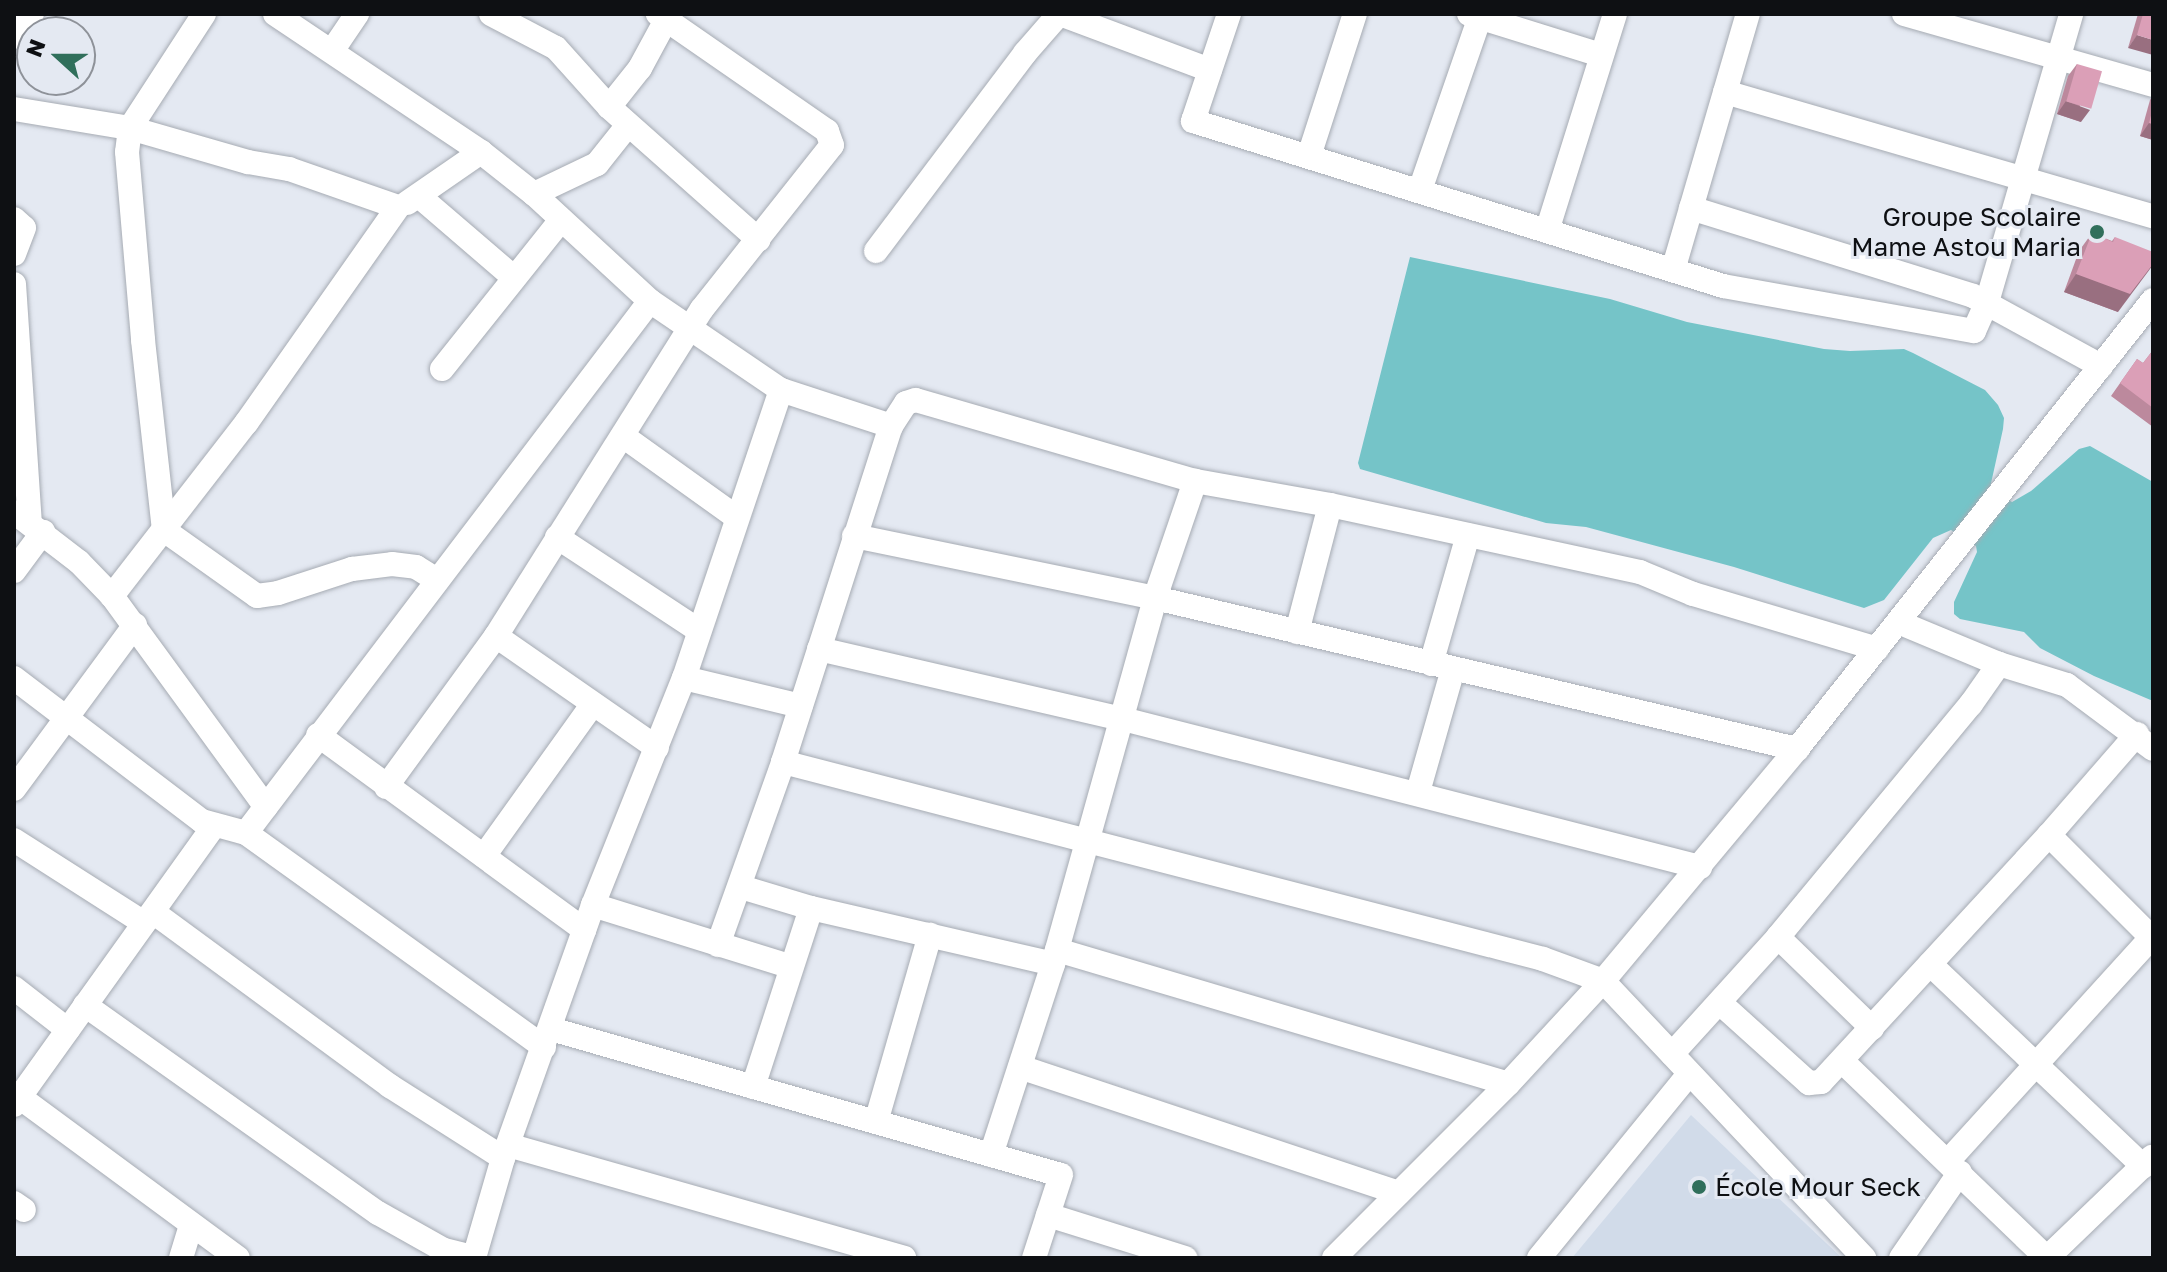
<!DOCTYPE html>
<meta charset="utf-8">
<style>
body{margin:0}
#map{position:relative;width:2167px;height:1272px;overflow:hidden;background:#e4e9f2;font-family:"Golos Text",sans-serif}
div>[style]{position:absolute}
.built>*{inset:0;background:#d1dbe9}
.water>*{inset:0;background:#75c4c8}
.roads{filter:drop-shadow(0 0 2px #a6abb3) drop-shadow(0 0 2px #a6abb3)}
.minor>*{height:24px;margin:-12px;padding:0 12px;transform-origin:12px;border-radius:12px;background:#fff}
.wall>*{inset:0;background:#bc899d}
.shaded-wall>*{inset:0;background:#996f80}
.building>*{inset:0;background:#db9fb7;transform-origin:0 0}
.dots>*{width:22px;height:22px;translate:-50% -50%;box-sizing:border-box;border:4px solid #e4e9f2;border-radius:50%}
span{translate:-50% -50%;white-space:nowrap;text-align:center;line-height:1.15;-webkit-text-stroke:6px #e4e9f2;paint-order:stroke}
.poi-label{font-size:26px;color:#0e1013}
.right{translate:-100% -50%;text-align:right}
.left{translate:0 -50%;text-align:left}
.frame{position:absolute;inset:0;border:16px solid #0e1013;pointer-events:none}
.north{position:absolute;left:16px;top:16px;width:80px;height:80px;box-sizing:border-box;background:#e4e9f2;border:2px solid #8e9299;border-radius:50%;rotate:291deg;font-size:22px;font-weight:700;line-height:32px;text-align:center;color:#0e1013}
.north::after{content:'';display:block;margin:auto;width:28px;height:36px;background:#306f5b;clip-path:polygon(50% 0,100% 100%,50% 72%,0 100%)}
</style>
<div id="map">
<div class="built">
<i style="clip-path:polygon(1691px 1115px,1842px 1258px,1572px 1258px)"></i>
</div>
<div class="water">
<i style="clip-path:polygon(1410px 257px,1610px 299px,1687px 322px,1824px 349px,1850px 351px,1904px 349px,1913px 353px,1985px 390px,1998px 405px,2004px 418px,2003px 429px,1990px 488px,2012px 502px,2031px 491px,2079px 449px,2090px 446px,2153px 482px,2153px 701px,2094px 676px,2040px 648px,2024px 632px,1960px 619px,1954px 614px,1954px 602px,1977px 552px,1976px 546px,1951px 530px,1933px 538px,1884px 600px,1864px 608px,1734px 567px,1586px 527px,1546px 523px,1360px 469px,1358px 463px)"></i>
</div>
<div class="roads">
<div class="minor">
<i style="left:204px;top:14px;width:136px;rotate:123deg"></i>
<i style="left:130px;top:128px;width:24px;rotate:97deg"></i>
<i style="left:127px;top:152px;width:189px;rotate:85.1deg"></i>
<i style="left:143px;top:340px;width:191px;rotate:83.7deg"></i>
<i style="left:164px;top:530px;width:114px;rotate:35.4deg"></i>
<i style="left:257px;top:596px;width:21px;rotate:-8deg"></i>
<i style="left:278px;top:593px;width:78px;rotate:-18deg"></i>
<i style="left:352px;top:569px;width:40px;rotate:-7.1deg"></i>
<i style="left:392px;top:564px;width:24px;rotate:7deg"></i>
<i style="left:416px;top:567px;width:25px;rotate:32deg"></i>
<i style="left:275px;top:14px;width:248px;rotate:33.8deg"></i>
<i style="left:481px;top:152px;width:68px;rotate:38.4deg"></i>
<i style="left:534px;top:194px;width:158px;rotate:42.7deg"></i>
<i style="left:650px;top:301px;width:158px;rotate:34.2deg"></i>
<i style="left:781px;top:390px;width:116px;rotate:18.1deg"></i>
<i style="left:491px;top:14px;width:73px;rotate:27.6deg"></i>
<i style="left:556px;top:48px;width:79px;rotate:48.1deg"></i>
<i style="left:609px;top:107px;width:200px;rotate:41.6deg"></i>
<i style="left:1060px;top:14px;width:160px;rotate:20.5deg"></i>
<i style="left:1229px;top:14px;width:113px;rotate:108.6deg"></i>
<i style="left:1193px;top:121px;width:555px;rotate:17.29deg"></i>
<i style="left:1723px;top:286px;width:255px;rotate:10.2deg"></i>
<i style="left:1974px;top:331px;width:32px;rotate:-66deg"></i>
<i style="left:1987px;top:302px;width:300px;rotate:-73.7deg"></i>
<i style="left:1469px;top:14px;width:138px;rotate:17.3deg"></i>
<i style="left:1904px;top:14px;width:259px;rotate:15.9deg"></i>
<i style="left:14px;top:37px;width:29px;rotate:-52deg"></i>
<i style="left:332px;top:51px;width:45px;rotate:-56deg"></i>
<i style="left:1725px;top:92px;width:446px;rotate:16.2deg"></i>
<i style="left:609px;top:107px;width:50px;rotate:-51.5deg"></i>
<i style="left:640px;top:68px;width:55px;rotate:-61.6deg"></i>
<i style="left:14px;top:109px;width:118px;rotate:9.3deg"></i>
<i style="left:130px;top:128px;width:123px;rotate:16.1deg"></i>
<i style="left:248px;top:162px;width:42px;rotate:9.7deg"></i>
<i style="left:289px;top:169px;width:115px;rotate:19.2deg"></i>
<i style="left:398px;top:207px;width:264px;rotate:125.1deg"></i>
<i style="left:246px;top:423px;width:219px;rotate:127.8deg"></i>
<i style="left:1309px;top:156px;width:149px;rotate:-72.1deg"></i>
<i style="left:1420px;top:190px;width:186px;rotate:-70.9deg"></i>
<i style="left:534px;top:194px;width:70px;rotate:-25.5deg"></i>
<i style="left:597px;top:164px;width:50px;rotate:-51.5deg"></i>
<i style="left:420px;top:197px;width:123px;rotate:40.7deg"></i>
<i style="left:407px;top:203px;width:90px;rotate:-34.6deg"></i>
<i style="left:1691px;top:208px;width:295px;rotate:17.3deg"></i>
<i style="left:1973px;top:296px;width:146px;rotate:28.7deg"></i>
<i style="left:14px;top:219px;width:13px;rotate:42deg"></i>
<i style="left:24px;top:228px;width:28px;rotate:111deg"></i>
<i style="left:1547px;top:231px;width:227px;rotate:-72.6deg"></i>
<i style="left:876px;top:251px;width:248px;rotate:-53deg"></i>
<i style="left:1025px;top:53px;width:52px;rotate:-48.9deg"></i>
<i style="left:1673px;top:270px;width:267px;rotate:-73.7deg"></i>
<i style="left:14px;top:284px;width:239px;rotate:86.2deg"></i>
<i style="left:442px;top:369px;width:191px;rotate:-51.4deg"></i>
<i style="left:623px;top:436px;width:139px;rotate:35.6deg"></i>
<i style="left:14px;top:512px;width:82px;rotate:37.6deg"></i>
<i style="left:79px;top:562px;width:47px;rotate:45.9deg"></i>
<i style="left:112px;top:596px;width:261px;rotate:53.9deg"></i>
<i style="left:854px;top:536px;width:307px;rotate:11.6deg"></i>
<i style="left:1155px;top:598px;width:660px;rotate:13.24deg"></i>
<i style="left:557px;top:537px;width:169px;rotate:33.4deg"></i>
<i style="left:14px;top:571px;width:49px;rotate:-53.4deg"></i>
<i style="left:1898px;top:622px;width:109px;rotate:22.6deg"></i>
<i style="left:1999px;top:664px;width:71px;rotate:17.2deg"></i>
<i style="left:2067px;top:685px;width:107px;rotate:36.7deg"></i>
<i style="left:1297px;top:632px;width:131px;rotate:-75.4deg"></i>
<i style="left:496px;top:636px;width:196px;rotate:34.8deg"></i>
<i style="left:819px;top:649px;width:312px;rotate:13deg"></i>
<i style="left:1123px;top:719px;width:596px;rotate:14.39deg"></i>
<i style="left:1431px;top:664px;width:134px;rotate:-74deg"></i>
<i style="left:14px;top:678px;width:236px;rotate:37.3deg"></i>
<i style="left:202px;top:821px;width:46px;rotate:15.3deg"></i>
<i style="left:246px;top:833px;width:668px;rotate:-52.79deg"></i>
<i style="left:684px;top:678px;width:120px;rotate:13.5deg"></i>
<i style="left:318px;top:735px;width:330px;rotate:36.2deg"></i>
<i style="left:783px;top:762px;width:785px;rotate:14.53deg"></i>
<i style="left:1543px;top:959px;width:64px;rotate:20.1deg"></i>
<i style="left:1603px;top:981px;width:381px;rotate:46.7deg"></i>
<i style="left:386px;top:787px;width:187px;rotate:-53.9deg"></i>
<i style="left:496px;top:636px;width:386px;rotate:-57.8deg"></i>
<i style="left:702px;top:309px;width:209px;rotate:-51.6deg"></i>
<i style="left:832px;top:145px;width:15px;rotate:-110deg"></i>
<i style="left:827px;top:131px;width:206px;rotate:-145.3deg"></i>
<i style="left:14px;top:789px;width:204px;rotate:-53.6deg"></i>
<i style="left:1418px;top:792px;width:128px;rotate:-74.1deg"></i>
<i style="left:246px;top:833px;width:367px;rotate:35.7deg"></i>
<i style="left:2049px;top:835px;width:147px;rotate:45deg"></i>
<i style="left:14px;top:840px;width:154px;rotate:32.6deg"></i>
<i style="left:484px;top:856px;width:187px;rotate:-54.4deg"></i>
<i style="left:741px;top:887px;width:73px;rotate:16.7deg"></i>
<i style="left:811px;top:908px;width:248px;rotate:13deg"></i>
<i style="left:593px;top:905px;width:205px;rotate:17.3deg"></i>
<i style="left:153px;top:912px;width:294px;rotate:36.3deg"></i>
<i style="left:390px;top:1086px;width:134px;rotate:32.5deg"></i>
<i style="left:1778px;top:937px;width:131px;rotate:44.1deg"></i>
<i style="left:718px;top:945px;width:194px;rotate:-70.4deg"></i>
<i style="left:783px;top:762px;width:353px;rotate:-72.2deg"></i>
<i style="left:891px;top:426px;width:27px;rotate:-57deg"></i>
<i style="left:906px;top:403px;width:10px;rotate:-17deg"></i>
<i style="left:916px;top:400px;width:291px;rotate:16.2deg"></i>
<i style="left:1195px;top:481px;width:137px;rotate:10.1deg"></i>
<i style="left:1330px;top:505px;width:317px;rotate:12.2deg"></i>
<i style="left:1640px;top:572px;width:57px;rotate:22.5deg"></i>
<i style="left:1693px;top:594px;width:192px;rotate:16.6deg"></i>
<i style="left:1057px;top:950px;width:470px;rotate:16.5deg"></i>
<i style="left:1930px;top:964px;width:294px;rotate:43.5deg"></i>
<i style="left:14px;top:988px;width:68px;rotate:37.9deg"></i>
<i style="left:1720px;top:1003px;width:120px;rotate:42deg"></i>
<i style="left:1809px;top:1083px;width:12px;rotate:-5deg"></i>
<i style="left:1821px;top:1082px;width:336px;rotate:-47.3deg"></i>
<i style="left:2049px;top:835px;width:134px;rotate:-48.9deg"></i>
<i style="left:85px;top:1005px;width:359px;rotate:35.4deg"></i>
<i style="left:378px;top:1213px;width:76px;rotate:29.3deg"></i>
<i style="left:444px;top:1250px;width:32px;rotate:14deg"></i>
<i style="left:551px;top:1029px;width:530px;rotate:15.98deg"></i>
<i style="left:1061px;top:1175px;width:87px;rotate:108deg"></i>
<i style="left:1672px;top:1054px;width:158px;rotate:-47.8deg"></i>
<i style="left:1778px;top:937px;width:303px;rotate:-50.4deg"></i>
<i style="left:1971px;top:704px;width:49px;rotate:-55deg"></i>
<i style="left:1842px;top:1061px;width:284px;rotate:43.9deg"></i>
<i style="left:1020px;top:1067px;width:399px;rotate:18.4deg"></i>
<i style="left:753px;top:1087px;width:188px;rotate:-72deg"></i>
<i style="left:14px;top:1093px;width:278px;rotate:36.4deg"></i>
<i style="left:14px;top:1105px;width:342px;rotate:-54.4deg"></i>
<i style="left:876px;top:1122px;width:195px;rotate:-73.9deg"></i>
<i style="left:508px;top:1145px;width:412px;rotate:15.9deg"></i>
<i style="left:991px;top:1155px;width:201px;rotate:-72deg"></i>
<i style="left:1053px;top:964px;width:380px;rotate:-74.4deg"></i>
<i style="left:1155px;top:598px;width:124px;rotate:-71.1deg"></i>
<i style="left:1949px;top:1160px;width:303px;rotate:-47.7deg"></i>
<i style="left:14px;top:1203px;width:12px;rotate:35deg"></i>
<i style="left:1048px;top:1215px;width:144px;rotate:17.4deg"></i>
<i style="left:181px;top:1258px;width:34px;rotate:-73deg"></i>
<i style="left:474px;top:1258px;width:104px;rotate:-73.8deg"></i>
<i style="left:503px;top:1158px;width:269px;rotate:-70.4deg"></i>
<i style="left:593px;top:905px;width:245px;rotate:-68.2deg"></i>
<i style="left:684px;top:678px;width:304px;rotate:-71.4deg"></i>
<i style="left:1334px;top:1258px;width:246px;rotate:-45deg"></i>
<i style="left:1508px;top:1084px;width:140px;rotate:-47.3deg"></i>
<i style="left:1603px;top:981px;width:302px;rotate:-50.1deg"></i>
<i style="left:1797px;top:749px;width:573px;rotate:-51.59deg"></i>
<i style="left:1539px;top:1258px;width:237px;rotate:-50.8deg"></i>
<i style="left:1901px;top:1258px;width:104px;rotate:-55.5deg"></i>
<i style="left:2047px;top:1258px;width:146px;rotate:-43.9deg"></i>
</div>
</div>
<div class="wall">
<i style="clip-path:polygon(2138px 14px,2153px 14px,2128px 48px)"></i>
<i style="clip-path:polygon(2077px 64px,2081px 122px,2057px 114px,2068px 76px)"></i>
<i style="clip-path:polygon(2153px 95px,2153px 140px,2140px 136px,2150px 100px)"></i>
<i style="clip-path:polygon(2092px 233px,2112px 241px,2115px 237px,2118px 312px,2064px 292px,2079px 251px)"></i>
<i style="clip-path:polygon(2153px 350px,2153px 427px,2111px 396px,2137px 359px,2143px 363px)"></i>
</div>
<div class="shaded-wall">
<i style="clip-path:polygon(2137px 35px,2153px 40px,2153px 55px,2128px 48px)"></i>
<i style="clip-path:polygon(2066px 101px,2090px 110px,2081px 122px,2057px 114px)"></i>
<i style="clip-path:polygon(2149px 123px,2153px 124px,2153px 140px,2140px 136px)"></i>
<i style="clip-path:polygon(2153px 265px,2118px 312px,2064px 292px,2076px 274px)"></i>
</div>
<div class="building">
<i style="clip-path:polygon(2143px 14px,2153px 14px,2153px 40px,2137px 35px)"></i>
<i style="left:2077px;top:64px;width:26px;height:39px;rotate:16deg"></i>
<i style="clip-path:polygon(2153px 108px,2153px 124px,2149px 123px)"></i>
<i style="clip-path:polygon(2092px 233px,2113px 242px,2115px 237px,2153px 252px,2153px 264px,2130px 294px,2076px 274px)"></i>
<i style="clip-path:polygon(2153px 350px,2153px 408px,2120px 383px,2137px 359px,2143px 363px)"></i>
</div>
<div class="dots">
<i style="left:2097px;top:232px;background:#306f5b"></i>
<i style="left:1699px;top:1187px;background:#306f5b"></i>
</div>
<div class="poi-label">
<span class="right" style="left:2081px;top:232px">Groupe Scolaire<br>Mame Astou Maria</span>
<span class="left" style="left:1715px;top:1187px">École Mour Seck</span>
</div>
<div class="frame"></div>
<div class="north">N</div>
</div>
